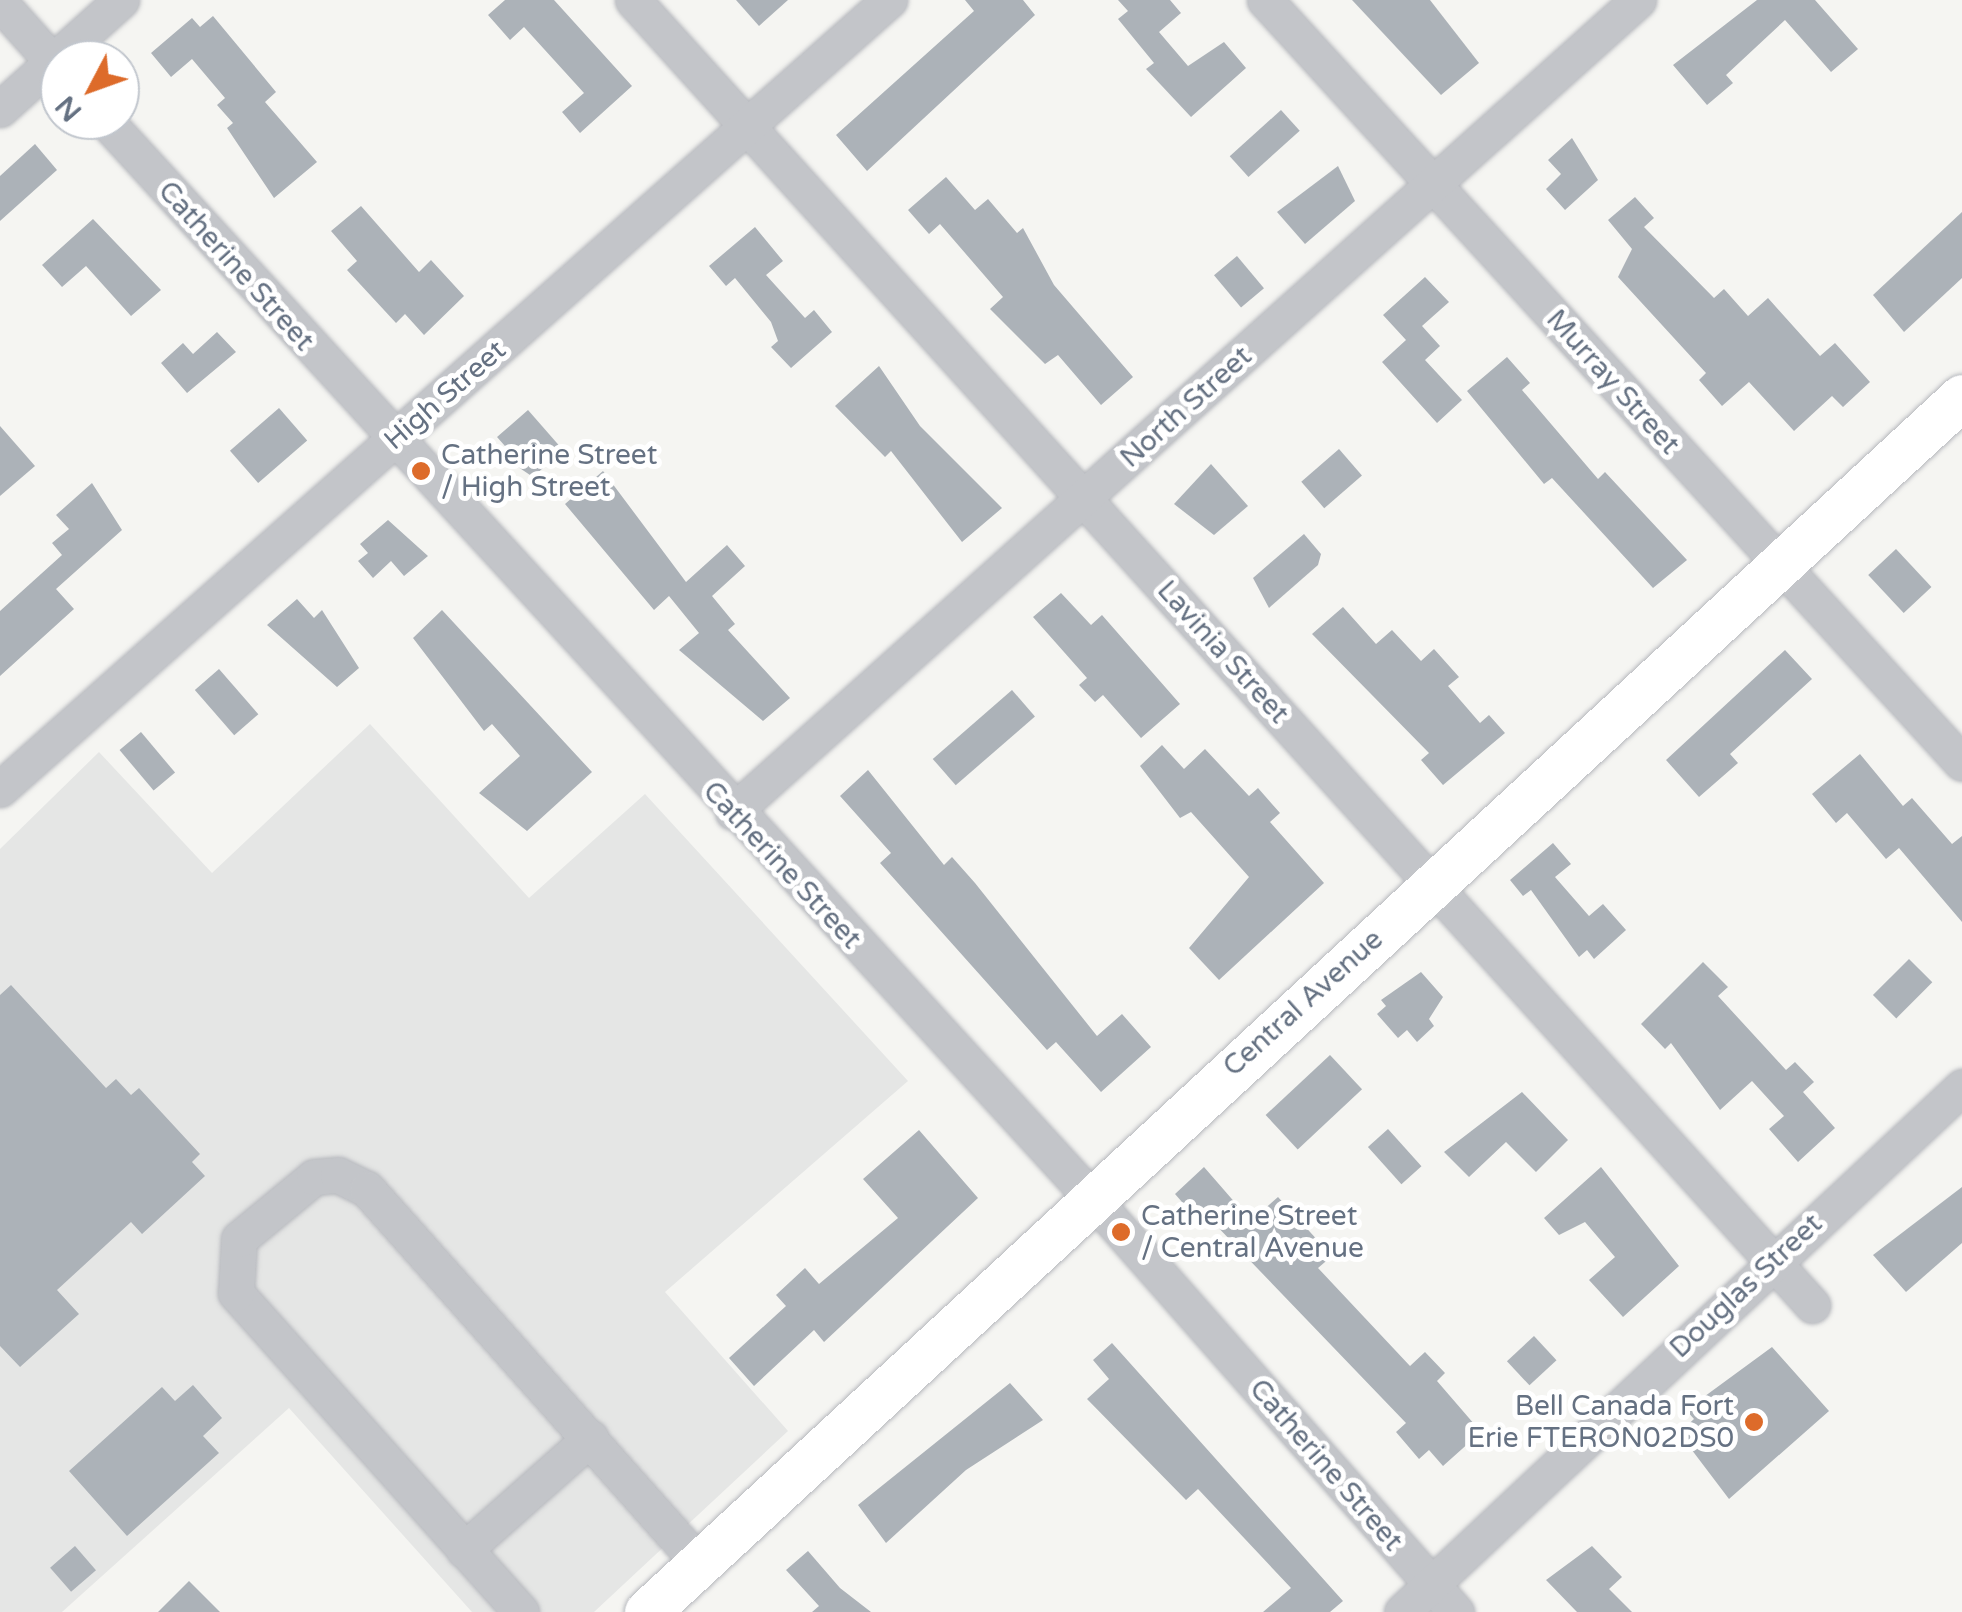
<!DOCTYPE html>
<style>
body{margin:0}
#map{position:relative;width:1962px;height:1612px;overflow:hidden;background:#f5f5f2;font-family:"Varela Round",sans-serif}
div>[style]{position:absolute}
.built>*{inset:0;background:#e5e6e5}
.building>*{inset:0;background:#acb2b8;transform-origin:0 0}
.roads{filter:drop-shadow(0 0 2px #b6b8bd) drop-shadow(0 0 2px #b6b8bd)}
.minor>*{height:35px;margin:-17.5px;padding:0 17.5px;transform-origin:17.5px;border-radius:17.5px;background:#c3c5c9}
.major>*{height:45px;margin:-22.5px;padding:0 22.5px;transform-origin:22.5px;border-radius:22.5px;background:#fff}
.dots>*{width:28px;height:28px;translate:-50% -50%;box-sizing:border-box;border:5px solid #fff;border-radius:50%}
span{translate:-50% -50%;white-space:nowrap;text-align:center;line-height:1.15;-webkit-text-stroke:10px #fff;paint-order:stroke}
.street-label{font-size:28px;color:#657182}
.poi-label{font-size:28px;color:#657182}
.left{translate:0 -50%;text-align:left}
.right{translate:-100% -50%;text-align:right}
.north{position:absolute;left:40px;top:40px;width:100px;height:100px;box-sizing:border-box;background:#fff;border:2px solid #c1c6cd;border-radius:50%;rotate:229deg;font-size:28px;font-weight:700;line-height:40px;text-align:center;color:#657182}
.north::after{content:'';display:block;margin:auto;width:35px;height:45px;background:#dd6b2a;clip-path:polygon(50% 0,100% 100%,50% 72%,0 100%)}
</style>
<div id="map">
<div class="built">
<i style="clip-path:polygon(370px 724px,529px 898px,645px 794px,908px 1081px,665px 1292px,788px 1431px,594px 1612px,472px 1612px,289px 1408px,62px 1612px,0 1612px,0 849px,99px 752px,212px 873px)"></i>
</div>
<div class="building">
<i style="clip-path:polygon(505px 0,554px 0,632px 86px,580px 133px,562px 112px,584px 93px,524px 27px,510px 40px,488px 15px)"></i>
<i style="clip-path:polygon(736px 0,788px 0,759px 26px)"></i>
<i style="clip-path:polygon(965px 0,1023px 0,1035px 15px,867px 171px,836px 135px,974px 11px)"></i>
<i style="clip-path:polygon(1118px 0,1170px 0,1181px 13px,1159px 32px,1188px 66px,1224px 42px,1246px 68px,1191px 117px,1146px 69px,1154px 63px,1118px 19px,1128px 11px)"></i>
<i style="clip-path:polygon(1352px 0,1430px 0,1479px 63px,1441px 95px)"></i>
<i style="clip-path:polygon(1757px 0,1815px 0,1858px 49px,1831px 72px,1785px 20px,1726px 75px,1733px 83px,1707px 105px,1673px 65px)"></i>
<i style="clip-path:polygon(213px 16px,276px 92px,265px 102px,317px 162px,274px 198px,227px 128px,233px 123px,217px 105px,225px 98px,192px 59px,171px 77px,151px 53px,192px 18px,200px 27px)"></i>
<i style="left:1281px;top:110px;width:28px;height:69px;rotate:48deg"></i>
<i style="clip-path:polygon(1572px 138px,1598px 180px,1565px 210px,1546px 189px,1561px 174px,1548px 160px)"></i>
<i style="clip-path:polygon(35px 144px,57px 170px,0 221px,0 176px)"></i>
<i style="clip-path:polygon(1338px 166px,1355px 201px,1305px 244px,1277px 212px)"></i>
<i style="clip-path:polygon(946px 177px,975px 210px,988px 199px,1017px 233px,1023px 228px,1054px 285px,1133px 377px,1101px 405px,1058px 355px,1045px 364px,990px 309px,1003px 297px,940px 224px,929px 234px,908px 210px)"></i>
<i style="clip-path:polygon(1635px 197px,1654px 218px,1644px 227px,1714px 298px,1724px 289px,1748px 316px,1768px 298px,1820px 356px,1835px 343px,1870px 382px,1843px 407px,1832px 396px,1794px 431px,1749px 382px,1722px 406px,1699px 380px,1706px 373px,1618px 277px,1632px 249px,1608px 220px)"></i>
<i style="clip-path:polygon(361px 206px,419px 272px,431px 260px,464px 296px,424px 335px,405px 314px,396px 323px,347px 270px,357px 261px,331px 231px)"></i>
<i style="clip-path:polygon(1962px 212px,1962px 278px,1904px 332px,1873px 295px)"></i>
<i style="clip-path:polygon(93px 219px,161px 290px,131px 316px,86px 266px,62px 287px,42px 265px)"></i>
<i style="clip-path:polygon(755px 227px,783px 261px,766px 275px,805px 318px,814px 310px,832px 332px,791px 368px,771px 347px,778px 341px,771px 322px,735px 278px,726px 286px,709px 266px)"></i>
<i style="left:1237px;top:256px;width:42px;height:30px;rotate:50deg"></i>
<i style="clip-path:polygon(1425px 277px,1449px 302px,1422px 326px,1440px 346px,1425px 360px,1462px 400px,1437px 423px,1382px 362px,1406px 340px,1383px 315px)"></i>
<i style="clip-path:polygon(217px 332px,236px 352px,187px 393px,161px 363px,183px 343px,193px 354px)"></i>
<i style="clip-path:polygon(1507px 357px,1530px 383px,1522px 390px,1598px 479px,1605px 472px,1687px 560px,1653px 588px,1552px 478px,1544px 484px,1467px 391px)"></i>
<i style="clip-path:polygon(879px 366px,920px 426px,1002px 508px,962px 542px,891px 451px,885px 457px,835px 406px)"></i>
<i style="left:279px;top:408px;width:43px;height:65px;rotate:49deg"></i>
<i style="clip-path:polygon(528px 410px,563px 450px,533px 477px,506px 459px,512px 454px,497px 437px)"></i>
<i style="clip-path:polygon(0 426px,35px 466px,0 496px)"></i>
<i style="left:1339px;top:449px;width:35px;height:50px;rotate:49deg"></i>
<i style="clip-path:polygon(1211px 464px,1248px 506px,1214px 535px,1174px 504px)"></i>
<i style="clip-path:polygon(603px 471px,686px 582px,727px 545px,745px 566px,712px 596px,735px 624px,728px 630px,790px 698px,763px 721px,679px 650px,699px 633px,669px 596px,654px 610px,565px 504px)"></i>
<i style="clip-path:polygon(92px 483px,122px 530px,56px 589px,74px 609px,0 676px,0 611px,62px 555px,52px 543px,69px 529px,56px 515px)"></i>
<i style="clip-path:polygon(388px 520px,428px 556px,404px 576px,391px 561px,373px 578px,358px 561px,368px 553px,360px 544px)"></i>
<i style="clip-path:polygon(1304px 534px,1321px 554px,1318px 565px,1269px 608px,1253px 578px)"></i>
<i style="left:1896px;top:549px;width:52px;height:38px;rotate:47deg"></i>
<i style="clip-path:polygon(1061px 593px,1091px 625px,1102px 615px,1180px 704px,1141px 738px,1103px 695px,1095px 702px,1079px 685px,1087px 678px,1033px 617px)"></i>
<i style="clip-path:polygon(297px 599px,314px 618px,322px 610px,359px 668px,337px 687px,267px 625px)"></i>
<i style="clip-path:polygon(1343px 607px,1376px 644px,1392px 630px,1421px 661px,1434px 649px,1459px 677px,1448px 686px,1480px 723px,1489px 715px,1505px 733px,1443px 785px,1421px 760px,1429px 753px,1312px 634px)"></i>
<i style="clip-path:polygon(442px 610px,592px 772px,527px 831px,479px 793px,520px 756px,492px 724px,484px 731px,413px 638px)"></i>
<i style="clip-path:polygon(1785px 650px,1812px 679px,1730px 754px,1738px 763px,1699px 797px,1666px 760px)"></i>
<i style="left:219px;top:669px;width:60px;height:32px;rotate:49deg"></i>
<i style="left:1012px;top:690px;width:35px;height:105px;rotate:49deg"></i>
<i style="left:141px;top:732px;width:53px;height:28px;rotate:50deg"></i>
<i style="clip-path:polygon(1162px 745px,1184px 769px,1205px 749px,1249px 796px,1258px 788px,1280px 813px,1270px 822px,1324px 883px,1219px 980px,1189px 948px,1249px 877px,1191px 812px,1180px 818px,1140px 766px)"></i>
<i style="clip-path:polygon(1860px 754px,1903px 806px,1912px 798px,1952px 844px,1962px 836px,1962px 922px,1899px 848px,1886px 859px,1847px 813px,1836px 823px,1812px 794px)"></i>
<i style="clip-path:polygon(868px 770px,944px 865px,952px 857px,975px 883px,1097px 1036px,1122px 1014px,1151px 1047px,1101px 1092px,1056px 1042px,1047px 1050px,880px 863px,891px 853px,840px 796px)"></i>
<i style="clip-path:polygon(1553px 843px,1571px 864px,1555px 877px,1589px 916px,1603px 904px,1626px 930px,1594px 959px,1587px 950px,1579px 957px,1531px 890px,1523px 896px,1510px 880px)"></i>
<i style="left:1909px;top:959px;width:33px;height:51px;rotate:45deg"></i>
<i style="clip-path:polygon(1703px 962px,1728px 987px,1718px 996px,1786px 1070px,1795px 1062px,1814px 1082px,1803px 1092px,1835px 1128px,1798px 1162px,1769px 1129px,1784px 1116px,1752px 1081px,1720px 1110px,1671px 1043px,1665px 1049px,1641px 1024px)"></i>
<i style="clip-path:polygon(1421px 972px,1443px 997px,1429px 1019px,1434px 1026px,1417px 1042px,1407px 1030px,1398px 1038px,1377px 1014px,1386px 1006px,1381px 1000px)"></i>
<i style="clip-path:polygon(11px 985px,106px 1088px,116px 1079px,131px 1095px,139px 1088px,200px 1154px,192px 1162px,205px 1176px,142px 1234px,131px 1222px,57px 1290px,79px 1314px,20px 1367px,0 1346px,0 995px)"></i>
<i style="left:1330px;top:1055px;width:47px;height:88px;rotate:47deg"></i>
<i style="clip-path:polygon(1522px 1092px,1568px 1140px,1536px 1172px,1506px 1142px,1469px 1177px,1444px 1152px)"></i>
<i style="left:1388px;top:1129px;width:50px;height:27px;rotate:48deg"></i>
<i style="clip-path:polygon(919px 1130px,978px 1198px,824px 1342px,814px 1330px,754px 1386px,729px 1358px,786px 1306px,776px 1295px,805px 1268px,819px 1284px,898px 1218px,863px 1179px)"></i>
<i style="clip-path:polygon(1204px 1167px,1251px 1221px,1278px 1197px,1332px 1256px,1318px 1268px,1410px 1366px,1425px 1352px,1445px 1373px,1437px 1381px,1481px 1432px,1443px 1466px,1429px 1450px,1419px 1459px,1396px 1432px,1406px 1423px,1210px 1219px,1203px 1226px,1175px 1194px)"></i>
<i style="clip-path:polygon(1601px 1167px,1679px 1266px,1623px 1317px,1589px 1280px,1615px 1257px,1585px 1222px,1559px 1235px,1544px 1218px)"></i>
<i style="clip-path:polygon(1962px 1187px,1962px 1243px,1906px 1292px,1873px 1255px)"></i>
<i style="left:1534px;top:1336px;width:33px;height:37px;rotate:47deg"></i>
<i style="clip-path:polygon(1112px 1343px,1343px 1601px,1330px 1612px,1263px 1612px,1291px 1588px,1198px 1489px,1186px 1500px,1087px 1399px,1109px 1379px,1093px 1360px)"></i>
<i style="clip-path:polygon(1772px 1347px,1829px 1411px,1729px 1499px,1679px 1433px,1694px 1419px,1686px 1410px)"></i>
<i style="clip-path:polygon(1010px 1383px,1043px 1420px,966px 1470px,886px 1543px,858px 1505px)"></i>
<i style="clip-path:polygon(193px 1385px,222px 1418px,203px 1436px,219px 1453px,127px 1536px,69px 1471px,162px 1387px,175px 1401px)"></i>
<i style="left:75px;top:1546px;width:32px;height:33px;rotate:49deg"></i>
<i style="clip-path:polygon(1592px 1546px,1622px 1577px,1609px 1589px,1632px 1612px,1577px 1612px,1546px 1580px)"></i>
<i style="clip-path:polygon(808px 1551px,840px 1588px,871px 1612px,812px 1612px,819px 1606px,786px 1570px)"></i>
<i style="clip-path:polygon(189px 1581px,220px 1612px,158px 1612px)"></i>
</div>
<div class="roads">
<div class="minor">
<i style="left:633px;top:0;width:1759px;rotate:47.9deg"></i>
<i style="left:1265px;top:0;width:1033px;rotate:47.59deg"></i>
<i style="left:0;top:3px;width:90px;rotate:48.2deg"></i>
<i style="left:0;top:109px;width:163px;rotate:-42deg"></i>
<i style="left:105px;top:120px;width:1460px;rotate:47.53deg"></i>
<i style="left:1091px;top:1197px;width:553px;rotate:48.67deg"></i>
<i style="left:0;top:789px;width:1189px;rotate:-41.59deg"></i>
<i style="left:733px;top:812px;width:1216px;rotate:-41.9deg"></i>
<i style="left:464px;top:1550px;width:169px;rotate:-41.6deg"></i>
<i style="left:521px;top:1612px;width:428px;rotate:-131.8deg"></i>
<i style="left:236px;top:1293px;width:54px;rotate:-86.8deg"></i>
<i style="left:239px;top:1239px;width:97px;rotate:-39.6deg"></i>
<i style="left:314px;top:1177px;width:24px;rotate:-5deg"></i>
<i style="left:338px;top:1175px;width:32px;rotate:26deg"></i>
<i style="left:367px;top:1189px;width:500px;rotate:48.4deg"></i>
<i style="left:1402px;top:1612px;width:768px;rotate:-43.15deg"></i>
</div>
<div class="major">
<i style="left:647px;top:1612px;width:1790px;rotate:-42.74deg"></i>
</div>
</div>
<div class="dots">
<i style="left:421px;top:471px;background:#dd6b2a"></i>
<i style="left:1121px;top:1232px;background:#dd6b2a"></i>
<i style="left:1754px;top:1422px;background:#dd6b2a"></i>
</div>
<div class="street-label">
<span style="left:236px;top:266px;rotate:48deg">Catherine Street</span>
<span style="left:1613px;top:382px;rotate:48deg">Murray Street</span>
<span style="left:445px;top:395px;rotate:-41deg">High Street</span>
<span style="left:1186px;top:407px;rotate:-42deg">North Street</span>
<span style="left:1223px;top:652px;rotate:48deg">Lavinia Street</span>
<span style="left:782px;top:865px;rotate:47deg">Catherine Street</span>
<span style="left:1303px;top:1003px;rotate:-42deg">Central Avenue</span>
<span style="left:1746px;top:1286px;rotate:-43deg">Douglas Street</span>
<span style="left:1326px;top:1465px;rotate:49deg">Catherine Street</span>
</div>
<div class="poi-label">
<span class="left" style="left:441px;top:471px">Catherine Street<br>/ High Street</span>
<span class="left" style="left:1141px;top:1232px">Catherine Street<br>/ Central Avenue</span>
<span class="right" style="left:1734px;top:1422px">Bell Canada Fort<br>Erie FTERON02DS0</span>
</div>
<div class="north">N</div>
</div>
